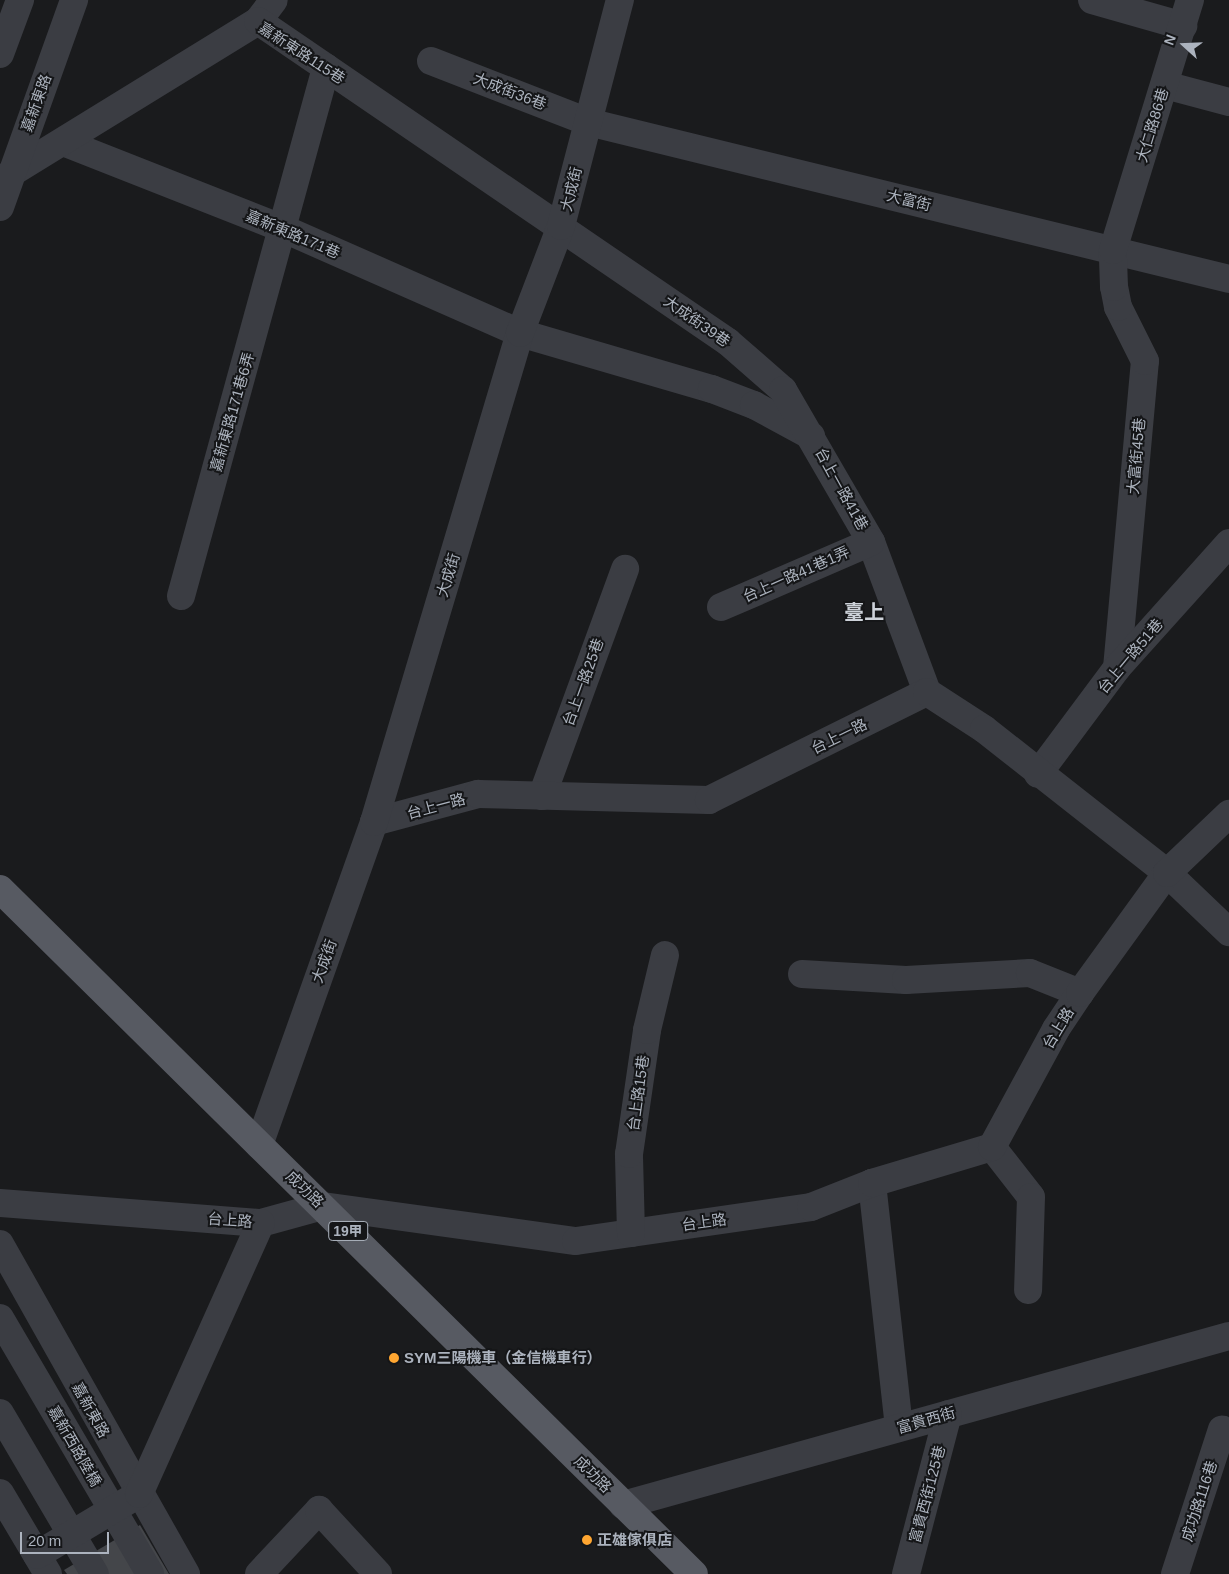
<!DOCTYPE html>
<meta charset="utf-8">
<style>
body{margin:0}
#map{position:relative;width:1229px;height:1574px;overflow:hidden;background:#1a1b1d;font-family:Arial,"Noto Sans TC",sans-serif}
div>[style]{position:absolute}
.building>*{inset:0;background:#44464a}
.minor>*{height:28px;margin:-14px;padding:0 14px;transform-origin:14px;border-radius:14px;background:#3b3d43}
.major>*{height:28px;margin:-14px;padding:0 14px;transform-origin:14px;border-radius:14px;background:#575a62}
.dots>*{width:14px;height:14px;translate:-50% -50%;box-sizing:border-box;border:2px solid #151618;border-radius:50%}
span{translate:-50% -50%;white-space:nowrap;text-align:center;line-height:1.15;-webkit-text-stroke:4px #151618;paint-order:stroke}
.shield-label span{padding:1px 4px;background:#151618;border:1px solid;border-radius:4px;-webkit-text-stroke-width:0}
.shield-label{font-size:14px;color:#acb3be;font-weight:700}
.street-label{font-size:15px;color:#acb3be}
.poi-label{font-size:15px;color:#acb3be;font-weight:700}
.left{translate:0 -50%;text-align:left}
.district-label{font-size:20px;color:#cdd2d9;font-weight:700}
.north{position:absolute;left:1159px;top:20px;width:50px;height:50px;-webkit-text-stroke:4px #151618;paint-order:stroke;rotate:290deg;font-size:14px;font-weight:700;line-height:20px;text-align:center;color:#acb3be}
.north::after{content:'';display:block;margin:auto;width:18px;height:22px;background:#acb3be;clip-path:polygon(50% 0,100% 100%,50% 72%,0 100%)}
.scale{position:absolute;left:20px;top:1532px;width:89px;height:22px;box-sizing:border-box;border:2px solid #acb3be;border-top:0;padding-left:6px;font-size:15px;line-height:18px;white-space:nowrap;color:#acb3be;-webkit-text-stroke:4px #151618;paint-order:stroke}
</style>
<div id="map">
<div class="building">
<i style="clip-path:polygon(140px 1525px,169px 1574px,67px 1574px,64px 1570px)"></i>
</div>
<div class="minor">
<i style="left:1092px;top:0;width:95px;rotate:15.9deg"></i>
<i style="left:258px;top:21px;width:26px;rotate:-53deg"></i>
<i style="left:0;top:54px;width:58px;rotate:-69.7deg"></i>
<i style="left:431px;top:61px;width:168px;rotate:21.2deg"></i>
<i style="left:588px;top:122px;width:660px;rotate:13.76deg"></i>
<i style="left:1165px;top:85px;width:66px;rotate:14.9deg"></i>
<i style="left:63px;top:142px;width:238px;rotate:21.5deg"></i>
<i style="left:284px;top:229px;width:258px;rotate:23.8deg"></i>
<i style="left:520px;top:333px;width:200px;rotate:16.3deg"></i>
<i style="left:712px;top:389px;width:45px;rotate:20.9deg"></i>
<i style="left:754px;top:405px;width:65px;rotate:28.5deg"></i>
<i style="left:11px;top:173px;width:290px;rotate:-31.6deg"></i>
<i style="left:258px;top:21px;width:569px;rotate:34.33deg"></i>
<i style="left:728px;top:342px;width:73px;rotate:41.1deg"></i>
<i style="left:783px;top:390px;width:176px;rotate:59.9deg"></i>
<i style="left:871px;top:542px;width:160px;rotate:69.5deg"></i>
<i style="left:0;top:207px;width:220px;rotate:-70.3deg"></i>
<i style="left:181px;top:596px;width:548px;rotate:-74.64deg"></i>
<i style="left:721px;top:607px;width:163px;rotate:-23.4deg"></i>
<i style="left:1117px;top:668px;width:308px;rotate:-84.8deg"></i>
<i style="left:1145px;top:361px;width:60px;rotate:-116.6deg"></i>
<i style="left:1118px;top:307px;width:20px;rotate:-101deg"></i>
<i style="left:1114px;top:287px;width:37px;rotate:-92deg"></i>
<i style="left:1113px;top:250px;width:262px;rotate:-72.9deg"></i>
<i style="left:1038px;top:774px;width:132px;rotate:-53.3deg"></i>
<i style="left:1117px;top:668px;width:168px;rotate:-48.1deg"></i>
<i style="left:542px;top:796px;width:242px;rotate:-69.9deg"></i>
<i style="left:374px;top:822px;width:108px;rotate:-15.1deg"></i>
<i style="left:478px;top:794px;width:231px;rotate:1.5deg"></i>
<i style="left:709px;top:800px;width:243px;rotate:-26.4deg"></i>
<i style="left:927px;top:692px;width:68px;rotate:33deg"></i>
<i style="left:984px;top:729px;width:233px;rotate:38.2deg"></i>
<i style="left:1167px;top:873px;width:86px;rotate:43.6deg"></i>
<i style="left:802px;top:974px;width:104px;rotate:3.3deg"></i>
<i style="left:906px;top:980px;width:124px;rotate:-3.2deg"></i>
<i style="left:1030px;top:973px;width:54px;rotate:21.8deg"></i>
<i style="left:259px;top:1145px;width:343px;rotate:-70.4deg"></i>
<i style="left:374px;top:822px;width:510px;rotate:-73.38deg"></i>
<i style="left:520px;top:333px;width:115px;rotate:-69deg"></i>
<i style="left:561px;top:226px;width:234px;rotate:-75.4deg"></i>
<i style="left:992px;top:1147px;width:63px;rotate:52deg"></i>
<i style="left:1031px;top:1197px;width:93px;rotate:91.8deg"></i>
<i style="left:872px;top:1183px;width:246px;rotate:83.7deg"></i>
<i style="left:0;top:1203px;width:262px;rotate:4.4deg"></i>
<i style="left:261px;top:1223px;width:64px;rotate:-15.3deg"></i>
<i style="left:323px;top:1206px;width:255px;rotate:7.9deg"></i>
<i style="left:576px;top:1241px;width:237px;rotate:-8.2deg"></i>
<i style="left:811px;top:1207px;width:66px;rotate:-21.5deg"></i>
<i style="left:872px;top:1183px;width:125px;rotate:-16.7deg"></i>
<i style="left:992px;top:1147px;width:134px;rotate:-61.5deg"></i>
<i style="left:1056px;top:1029px;width:43px;rotate:-56.3deg"></i>
<i style="left:1080px;top:993px;width:148px;rotate:-54.1deg"></i>
<i style="left:1167px;top:873px;width:86px;rotate:-43.6deg"></i>
<i style="left:631px;top:1233px;width:79px;rotate:-91.5deg"></i>
<i style="left:629px;top:1154px;width:125px;rotate:-81.7deg"></i>
<i style="left:647px;top:1030px;width:77px;rotate:-76.5deg"></i>
<i style="left:0;top:1244px;width:379px;rotate:60.6deg"></i>
<i style="left:0;top:1318px;width:297px;rotate:59.6deg"></i>
<i style="left:0;top:1413px;width:187px;rotate:59.5deg"></i>
<i style="left:0;top:1493px;width:94px;rotate:59.3deg"></i>
<i style="left:623px;top:1505px;width:629px;rotate:-15.58deg"></i>
<i style="left:37px;top:1555px;width:119px;rotate:-30.9deg"></i>
<i style="left:139px;top:1494px;width:297px;rotate:-65.8deg"></i>
<i style="left:259px;top:1574px;width:88px;rotate:-46.8deg"></i>
<i style="left:319px;top:1510px;width:87px;rotate:47.3deg"></i>
<i style="left:906px;top:1574px;width:165px;rotate:-75.3deg"></i>
<i style="left:1175px;top:1574px;width:152px;rotate:-72deg"></i>
</div>
<div class="major">
<i style="left:0;top:889px;width:975px;rotate:44.63deg"></i>
</div>
<div class="dots">
<i style="left:394px;top:1358px;background:#ffa631"></i>
<i style="left:587px;top:1540px;background:#ffa631"></i>
</div>
<div class="shield-label">
<span style="left:348px;top:1231px">19甲</span>
</div>
<div class="street-label">
<span style="left:302px;top:53px;rotate:33deg">嘉新東路115巷</span>
<span style="left:510px;top:91px;rotate:21deg">大成街36巷</span>
<span style="left:36px;top:103px;rotate:-70deg">嘉新東路</span>
<span style="left:1152px;top:125px;rotate:-73deg">大仁路86巷</span>
<span style="left:571px;top:189px;rotate:-76deg">大成街</span>
<span style="left:909px;top:200px;rotate:14deg">大富街</span>
<span style="left:293px;top:234px;rotate:23deg">嘉新東路171巷</span>
<span style="left:697px;top:321px;rotate:35deg">大成街39巷</span>
<span style="left:232px;top:412px;rotate:-74deg">嘉新東路171巷6弄</span>
<span style="left:1136px;top:456px;rotate:-85deg">大富街45巷</span>
<span style="left:842px;top:489px;rotate:61deg">台上一路41巷</span>
<span style="left:796px;top:574px;rotate:-24deg">台上一路41巷1弄</span>
<span style="left:448px;top:575px;rotate:-73deg">大成街</span>
<span style="left:1130px;top:656px;rotate:-50deg">台上一路51巷</span>
<span style="left:583px;top:682px;rotate:-70deg">台上一路25巷</span>
<span style="left:839px;top:736px;rotate:-26deg">台上一路</span>
<span style="left:436px;top:806px;rotate:-15deg">台上一路</span>
<span style="left:324px;top:961px;rotate:-70deg">大成街</span>
<span style="left:1058px;top:1028px;rotate:-59deg">台上路</span>
<span style="left:638px;top:1093px;rotate:-82deg">台上路15巷</span>
<span style="left:305px;top:1189px;rotate:44deg">成功路</span>
<span style="left:230px;top:1220px;rotate:4deg">台上路</span>
<span style="left:704px;top:1222px;rotate:-8deg">台上路</span>
<span style="left:91px;top:1410px;rotate:61deg">嘉新東路</span>
<span style="left:926px;top:1420px;rotate:-16deg">富貴西街</span>
<span style="left:75px;top:1446px;rotate:60deg">嘉新西路陸橋</span>
<span style="left:593px;top:1474px;rotate:45deg">成功路</span>
<span style="left:927px;top:1494px;rotate:-75deg">富貴西街125巷</span>
<span style="left:1199px;top:1501px;rotate:-72deg">成功路116巷</span>
</div>
<div class="poi-label">
<span class="left" style="left:404px;top:1358px">SYM三陽機車（金信機車行）</span>
<span class="left" style="left:597px;top:1540px">正雄傢俱店</span>
</div>
<div class="district-label">
<span style="left:864px;top:612px">臺上</span>
</div>
<div class="north">N</div>
<div class="scale">20 m</div>
</div>
